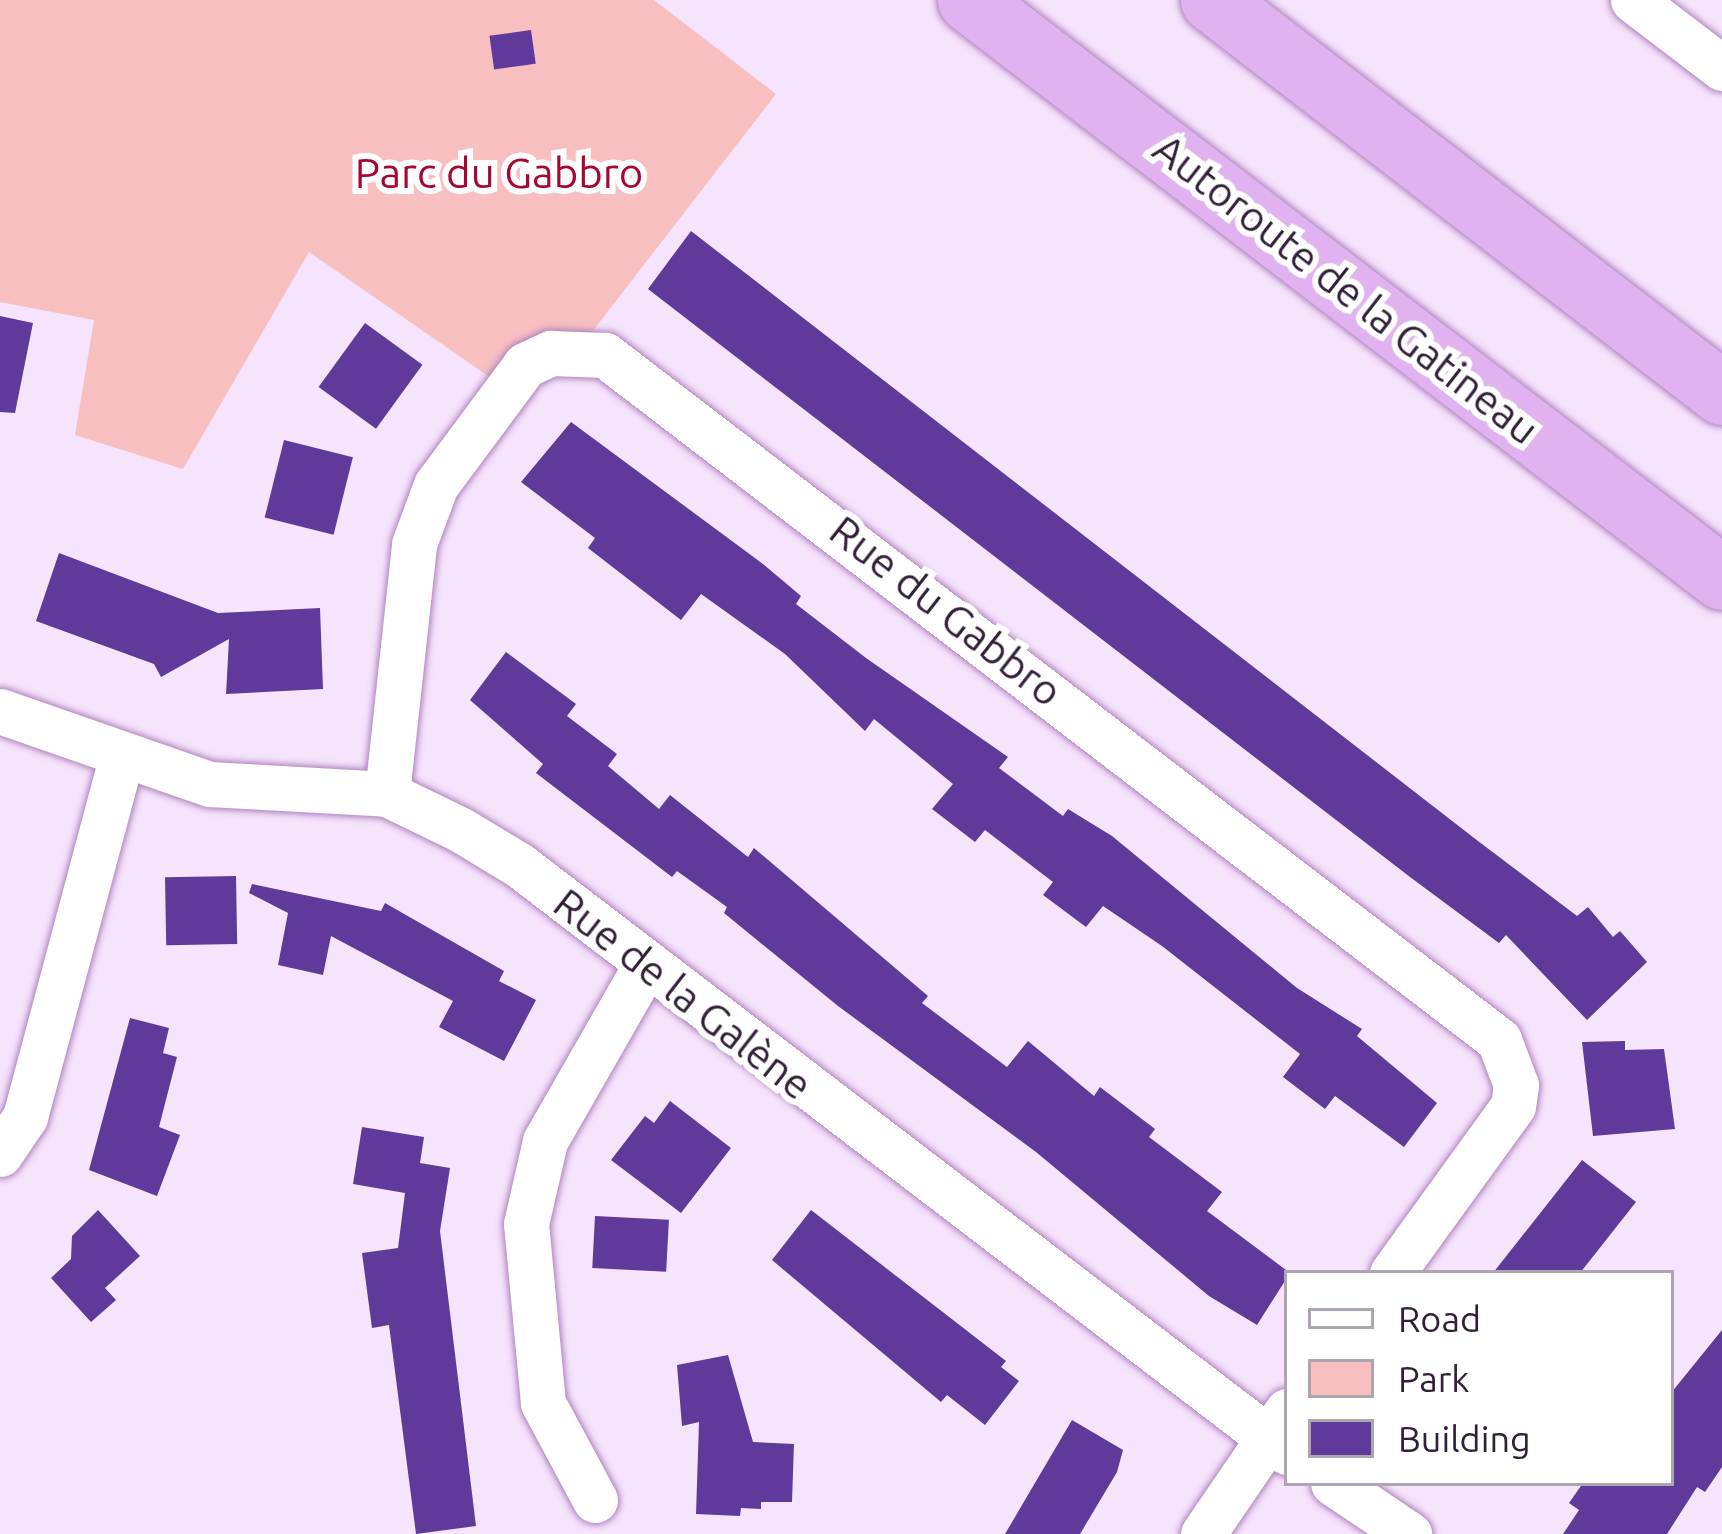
<!DOCTYPE html>
<meta charset="utf-8">
<style>
body{margin:0}
#map{position:relative;width:1722px;height:1534px;overflow:hidden;background:#f6e3fc;font-family:Ubuntu,sans-serif}
div>[style]{position:absolute}
.green>*{inset:0;background:#f7bfc0}
.building>*{inset:0;background:#5f3a9b;transform-origin:0 0}
.roads{filter:drop-shadow(0 0 3px #b084bf) drop-shadow(0 0 3px #b084bf)}
.minor>*{height:45px;margin:-22.5px;padding:0 22.5px;transform-origin:22.5px;border-radius:22.5px;background:#fff}
.highway>*{height:63px;margin:-31.5px;padding:0 31.5px;transform-origin:31.5px;border-radius:31.5px;background:#e0b2f0}
span{translate:-50% -50%;white-space:nowrap;text-align:center;line-height:1.15;-webkit-text-stroke:12px #fff;paint-order:stroke}
.park-label{font-size:42px;color:#a50730}
.street-label{font-size:42px;color:#311f37}
.legend{position:absolute;left:1284px;top:1270px;width:390px;height:216px;box-sizing:border-box;background:#fff;border:3px solid #ada5af;margin:0;padding:15px 21px;list-style:none;font-size:36px;color:#311f37}
.legend li{display:flex;align-items:center;gap:24px;height:60px}
.legend b{width:60px;border:3px solid #ada5af}
</style>
<div id="map">
<div class="green">
<i style="clip-path:polygon(0 0,654px 0,776px 94px,578px 350px,504px 387px,309px 252px,183px 469px,75px 435px,94px 320px,0 302px)"></i>
</div>
<div class="building">
<i style="left:531px;top:30px;width:34px;height:42px;rotate:82deg"></i>
<i style="clip-path:polygon(691px 231px,1478px 841px,1577px 916px,1588px 907px,1613px 937px,1620px 931px,1647px 962px,1587px 1020px,1506px 935px,1499px 943px,1410px 877px,648px 289px)"></i>
<i style="clip-path:polygon(0 316px,33px 323px,15px 413px,0 412px)"></i>
<i style="left:365px;top:323px;width:71px;height:79px;rotate:36deg"></i>
<i style="clip-path:polygon(571px 422px,763px 564px,801px 596px,796px 604px,866px 658px,1008px 757px,999px 768px,1063px 816px,1068px 809px,1112px 836px,1297px 988px,1362px 1029px,1357px 1036px,1437px 1103px,1404px 1147px,1335px 1096px,1325px 1109px,1283px 1077px,1300px 1054px,1162px 946px,1103px 906px,1086px 927px,1043px 895px,1053px 882px,985px 830px,975px 842px,932px 809px,953px 784px,874px 719px,865px 731px,785px 654px,701px 594px,681px 620px,588px 548px,595px 538px,521px 482px)"></i>
<i style="left:284px;top:440px;width:71px;height:80px;rotate:14deg"></i>
<i style="clip-path:polygon(59px 553px,218px 613px,320px 608px,323px 689px,226px 694px,229px 639px,161px 677px,154px 664px,36px 621px)"></i>
<i style="clip-path:polygon(506px 652px,576px 704px,567px 716px,617px 754px,608px 766px,659px 809px,670px 795px,748px 857px,754px 848px,928px 996px,922px 1003px,1007px 1067px,1028px 1041px,1094px 1096px,1100px 1087px,1155px 1129px,1149px 1137px,1222px 1192px,1207px 1211px,1290px 1273px,1257px 1325px,1209px 1296px,1036px 1152px,838px 1006px,724px 913px,727px 907px,677px 871px,672px 877px,536px 773px,543px 764px,470px 700px)"></i>
<i style="left:236px;top:876px;width:68px;height:71px;rotate:89deg"></i>
<i style="clip-path:polygon(252px 884px,381px 911px,385px 903px,504px 971px,499px 981px,536px 1000px,504px 1061px,439px 1027px,453px 1001px,331px 936px,323px 975px,278px 965px,288px 913px,249px 893px)"></i>
<i style="clip-path:polygon(130px 1018px,169px 1028px,163px 1053px,177px 1057px,159px 1127px,180px 1135px,157px 1196px,89px 1170px)"></i>
<i style="clip-path:polygon(1625px 1041px,1625px 1050px,1664px 1049px,1675px 1129px,1593px 1136px,1582px 1042px)"></i>
<i style="clip-path:polygon(670px 1101px,731px 1148px,681px 1213px,611px 1160px,645px 1116px,654px 1123px)"></i>
<i style="clip-path:polygon(362px 1127px,424px 1137px,420px 1163px,450px 1168px,440px 1231px,476px 1526px,416px 1534px,389px 1325px,372px 1328px,362px 1253px,398px 1248px,405px 1193px,353px 1184px)"></i>
<i style="clip-path:polygon(1582px 1160px,1636px 1202px,1580px 1273px,1493px 1273px)"></i>
<i style="clip-path:polygon(98px 1210px,140px 1256px,105px 1288px,116px 1300px,91px 1322px,51px 1278px,71px 1259px,72px 1236px)"></i>
<i style="clip-path:polygon(811px 1210px,1006px 1361px,1001px 1367px,1019px 1381px,985px 1425px,947px 1395px,941px 1402px,772px 1260px)"></i>
<i style="left:595px;top:1216px;width:74px;height:52px;rotate:3deg"></i>
<i style="clip-path:polygon(1722px 1330px,1722px 1467px,1705px 1492px,1697px 1487px,1667px 1534px,1563px 1534px,1579px 1510px,1569px 1503px,1583px 1483px,1671px 1483px,1671px 1393px)"></i>
<i style="clip-path:polygon(728px 1355px,753px 1442px,794px 1444px,792px 1502px,761px 1502px,761px 1509px,741px 1508px,740px 1516px,696px 1514px,699px 1422px,682px 1426px,677px 1365px)"></i>
<i style="clip-path:polygon(1072px 1420px,1123px 1450px,1117px 1472px,1080px 1534px,1005px 1534px)"></i>
</div>
<div class="roads">
<div class="minor">
<i style="left:1633px;top:0;width:112px;rotate:37.4deg"></i>
<i style="left:0;top:711px;width:222px;rotate:19.2deg"></i>
<i style="left:210px;top:784px;width:177px;rotate:3.2deg"></i>
<i style="left:387px;top:794px;width:82px;rotate:25.9deg"></i>
<i style="left:461px;top:830px;width:68px;rotate:31.1deg"></i>
<i style="left:519px;top:865px;width:967px;rotate:37.39deg"></i>
<i style="left:387px;top:794px;width:251px;rotate:-83.8deg"></i>
<i style="left:414px;top:544px;width:63px;rotate:-69.6deg"></i>
<i style="left:436px;top:485px;width:149px;rotate:-53.4deg"></i>
<i style="left:525px;top:365px;width:29px;rotate:-25deg"></i>
<i style="left:551px;top:353px;width:54px;rotate:2.1deg"></i>
<i style="left:605px;top:355px;width:1126px;rotate:37.46deg"></i>
<i style="left:1499px;top:1040px;width:48px;rotate:69.3deg"></i>
<i style="left:1516px;top:1085px;width:21px;rotate:98deg"></i>
<i style="left:1513px;top:1106px;width:206px;rotate:125.9deg"></i>
<i style="left:0;top:1154px;width:45px;rotate:-56deg"></i>
<i style="left:25px;top:1117px;width:372px;rotate:-75deg"></i>
<i style="left:1333px;top:1483px;width:92px;rotate:33.9deg"></i>
<i style="left:595px;top:1500px;width:110px;rotate:-118.2deg"></i>
<i style="left:543px;top:1403px;width:180px;rotate:-95.4deg"></i>
<i style="left:526px;top:1224px;width:85px;rotate:-77.1deg"></i>
<i style="left:545px;top:1141px;width:199px;rotate:-60.2deg"></i>
<i style="left:1203px;top:1534px;width:149px;rotate:-55.7deg"></i>
</div>
<div class="highway">
<i style="left:969px;top:0;width:949px;rotate:37.51deg"></i>
<i style="left:1212px;top:0;width:644px;rotate:37.62deg"></i>
</div>
</div>
<div class="park-label">
<span style="left:499px;top:173px">Parc du Gabbro</span>
</div>
<div class="street-label">
<span style="left:1346px;top:289px;rotate:38deg">Autoroute de la Gatineau</span>
<span style="left:946px;top:611px;rotate:38deg">Rue du Gabbro</span>
<span style="left:683px;top:994px;rotate:38deg">Rue de la Galène</span>
</div>
<ul class="legend">
<li><b style="height:15px;background:#fff"></b>Road</li>
<li><b style="height:33px;background:#f7bfc0"></b>Park</li>
<li><b style="height:33px;background:#5f3a9b"></b>Building</li>
</ul>
</div>
